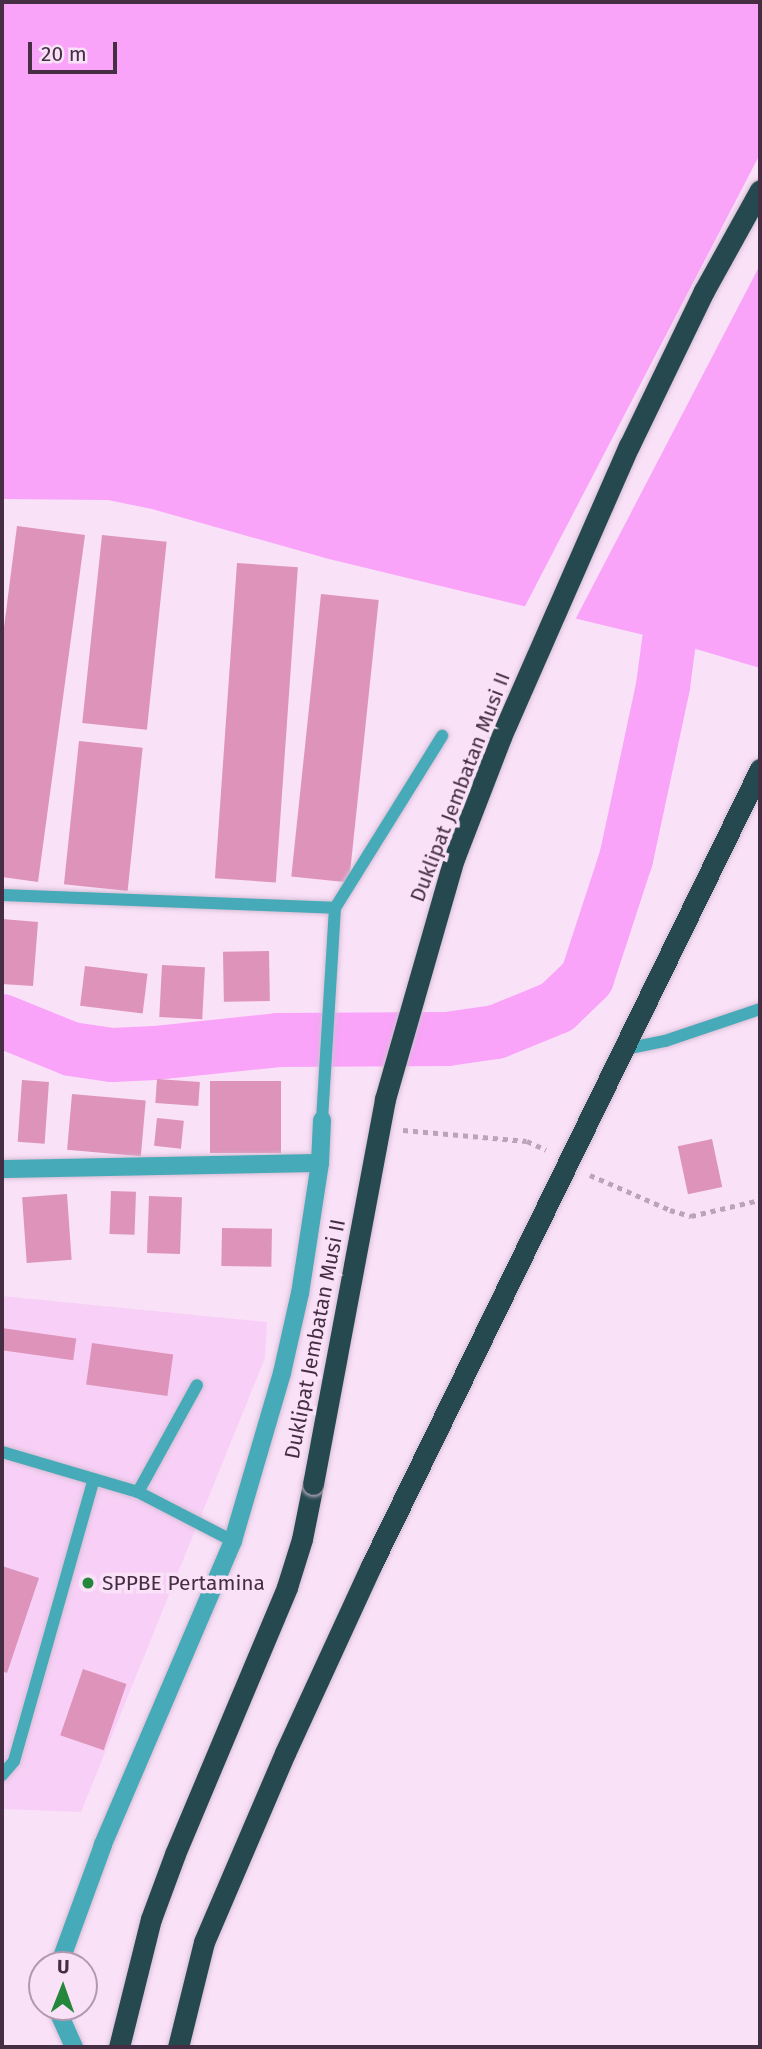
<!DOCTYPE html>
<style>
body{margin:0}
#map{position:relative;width:762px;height:2049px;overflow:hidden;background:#f9e1f8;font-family:"Fira Sans",sans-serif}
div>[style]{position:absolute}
.built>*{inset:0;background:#f8d0f7}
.water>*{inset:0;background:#f9a3f9}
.pier>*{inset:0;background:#f9e1f8}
.river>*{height:54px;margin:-27px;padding:0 27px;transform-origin:27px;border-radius:27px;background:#f9a3f9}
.building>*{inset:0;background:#dd93ba;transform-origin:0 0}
.path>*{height:4.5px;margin-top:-2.25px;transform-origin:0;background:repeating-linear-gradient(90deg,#bba3ba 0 5px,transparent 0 10px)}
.roads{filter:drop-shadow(0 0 2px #d5bdd4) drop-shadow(0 0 2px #d5bdd4)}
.lane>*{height:12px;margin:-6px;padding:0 6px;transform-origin:6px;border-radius:6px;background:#46aab8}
.street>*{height:18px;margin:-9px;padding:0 9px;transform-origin:9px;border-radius:9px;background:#46aab8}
.highway>*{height:21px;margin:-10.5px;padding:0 10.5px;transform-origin:10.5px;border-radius:10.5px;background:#25494e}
.bridges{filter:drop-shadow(0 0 2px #d5bdd4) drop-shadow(0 0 2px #d5bdd4)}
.highway-bridge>*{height:21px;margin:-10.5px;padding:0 10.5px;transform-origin:10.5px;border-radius:10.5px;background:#25494e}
.dots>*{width:19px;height:19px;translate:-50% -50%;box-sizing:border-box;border:4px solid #f9e1f8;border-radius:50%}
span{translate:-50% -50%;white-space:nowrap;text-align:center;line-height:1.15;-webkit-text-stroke:7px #f9e1f8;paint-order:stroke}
.street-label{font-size:21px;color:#452d44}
.poi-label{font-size:21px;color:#452d44}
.left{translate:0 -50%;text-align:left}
.frame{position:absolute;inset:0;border:4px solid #452d44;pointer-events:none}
.north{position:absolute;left:28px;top:1951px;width:70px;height:70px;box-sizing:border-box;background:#f9e1f8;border:2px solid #b199b0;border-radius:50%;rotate:1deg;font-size:19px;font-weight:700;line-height:28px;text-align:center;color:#452d44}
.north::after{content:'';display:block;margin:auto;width:24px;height:32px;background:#25873b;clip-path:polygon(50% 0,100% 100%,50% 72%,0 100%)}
.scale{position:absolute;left:28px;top:42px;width:89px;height:32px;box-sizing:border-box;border:4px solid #452d44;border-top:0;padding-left:9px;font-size:21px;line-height:24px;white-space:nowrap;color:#452d44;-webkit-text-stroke:5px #f9e1f8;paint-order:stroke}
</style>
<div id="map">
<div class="built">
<i style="clip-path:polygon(2px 1296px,267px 1322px,265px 1358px,81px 1812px,2px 1809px)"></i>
</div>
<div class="water">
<i style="clip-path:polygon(2px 2px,760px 2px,760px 668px,669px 641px,329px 559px,152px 509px,108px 500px,2px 499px)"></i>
</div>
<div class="pier">
<i style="clip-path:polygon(760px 154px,760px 265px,574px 622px,523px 610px)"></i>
</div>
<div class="river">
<i style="left:2px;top:1021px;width:74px;rotate:22.1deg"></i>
<i style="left:71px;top:1049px;width:41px;rotate:8.3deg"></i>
<i style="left:112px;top:1055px;width:43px;rotate:-2.7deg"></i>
<i style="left:155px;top:1053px;width:124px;rotate:-6deg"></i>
<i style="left:278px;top:1040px;width:169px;rotate:-0.3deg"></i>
<i style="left:447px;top:1039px;width:49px;rotate:-8.1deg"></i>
<i style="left:496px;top:1032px;width:66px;rotate:-22.3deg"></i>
<i style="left:557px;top:1007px;width:42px;rotate:-44deg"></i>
<i style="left:587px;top:978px;width:125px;rotate:-71.9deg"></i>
<i style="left:626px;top:859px;width:177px;rotate:-77.9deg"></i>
<i style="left:663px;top:686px;width:45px;rotate:-82.4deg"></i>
</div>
<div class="building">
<i style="clip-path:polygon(17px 526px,85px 535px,38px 882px,2px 877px,2px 643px)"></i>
<i style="left:102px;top:535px;width:65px;height:189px;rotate:6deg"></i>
<i style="left:237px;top:563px;width:61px;height:316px;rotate:4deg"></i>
<i style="left:321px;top:594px;width:58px;height:284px;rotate:6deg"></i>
<i style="left:79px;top:741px;width:64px;height:144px;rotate:6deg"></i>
<i style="clip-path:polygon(2px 919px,38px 922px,33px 986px,2px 984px)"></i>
<i style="left:269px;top:951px;width:50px;height:46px;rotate:89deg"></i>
<i style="left:162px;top:965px;width:43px;height:52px;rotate:3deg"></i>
<i style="left:85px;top:966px;width:63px;height:40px;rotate:7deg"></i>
<i style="left:157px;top:1079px;width:43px;height:24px;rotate:4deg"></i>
<i style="left:22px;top:1080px;width:27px;height:62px;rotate:4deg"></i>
<i style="left:210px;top:1081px;width:71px;height:72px"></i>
<i style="left:72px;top:1094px;width:74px;height:56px;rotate:5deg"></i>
<i style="left:157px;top:1118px;width:27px;height:28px;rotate:6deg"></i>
<i style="left:712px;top:1139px;width:49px;height:35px;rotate:78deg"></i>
<i style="left:111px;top:1191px;width:25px;height:43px;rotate:2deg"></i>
<i style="left:67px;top:1194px;width:66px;height:45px;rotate:86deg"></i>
<i style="left:149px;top:1196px;width:33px;height:57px;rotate:2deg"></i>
<i style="left:222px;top:1228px;width:50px;height:38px;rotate:1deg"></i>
<i style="left:2px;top:1328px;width:75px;height:22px;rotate:8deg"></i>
<i style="left:92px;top:1343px;width:82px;height:42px;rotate:8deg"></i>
<i style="clip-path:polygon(2px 1566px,39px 1578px,7px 1673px,2px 1671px)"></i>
<i style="left:83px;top:1669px;width:46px;height:70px;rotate:19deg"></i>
</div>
<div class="path">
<i style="left:403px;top:1130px;width:124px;rotate:5.1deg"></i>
<i style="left:527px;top:1141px;width:21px;rotate:25deg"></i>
<i style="left:590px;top:1175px;width:87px;rotate:23.6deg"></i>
<i style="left:670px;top:1210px;width:22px;rotate:16deg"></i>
<i style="left:691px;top:1216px;width:71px;rotate:-13.1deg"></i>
</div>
<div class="roads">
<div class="lane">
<i style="left:2px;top:895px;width:333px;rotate:2.2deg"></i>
<i style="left:625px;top:1049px;width:41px;rotate:-11.3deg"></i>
<i style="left:665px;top:1041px;width:100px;rotate:-18.6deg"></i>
<i style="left:322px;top:1120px;width:212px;rotate:-86.5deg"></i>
<i style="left:335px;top:908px;width:203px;rotate:-58.1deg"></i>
<i style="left:2px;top:1452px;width:142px;rotate:16.4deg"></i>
<i style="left:138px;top:1492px;width:107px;rotate:27.3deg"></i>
<i style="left:138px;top:1492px;width:122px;rotate:-61.1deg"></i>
<i style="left:2px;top:1775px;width:18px;rotate:-49deg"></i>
<i style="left:14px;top:1761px;width:291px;rotate:-74.2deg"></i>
</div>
<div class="street">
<i style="left:320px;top:1163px;width:43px;rotate:-87.3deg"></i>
<i style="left:2px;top:1169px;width:318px;rotate:-1.1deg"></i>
<i style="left:320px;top:1163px;width:132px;rotate:98.7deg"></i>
<i style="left:300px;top:1293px;width:82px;rotate:102.7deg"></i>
<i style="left:282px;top:1373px;width:175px;rotate:106.3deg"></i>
<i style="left:233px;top:1541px;width:331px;rotate:113.2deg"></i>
<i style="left:103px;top:1845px;width:128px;rotate:110.1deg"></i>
<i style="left:56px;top:2007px;width:44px;rotate:65.8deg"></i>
</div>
<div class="highway">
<i style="left:119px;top:2047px;width:132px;rotate:-76deg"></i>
<i style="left:151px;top:1919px;width:69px;rotate:-69.7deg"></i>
<i style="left:175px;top:1854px;width:290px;rotate:-67.2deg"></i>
<i style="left:287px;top:1587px;width:50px;rotate:-72.6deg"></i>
<i style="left:302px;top:1539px;width:56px;rotate:-78.7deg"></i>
<i style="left:178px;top:2047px;width:108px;rotate:-76.1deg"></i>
<i style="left:204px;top:1942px;width:206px;rotate:-66.8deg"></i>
<i style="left:285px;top:1753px;width:206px;rotate:-65.3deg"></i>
<i style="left:371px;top:1566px;width:887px;rotate:-63.98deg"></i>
</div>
</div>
<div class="bridges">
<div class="highway-bridge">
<i style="left:313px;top:1484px;width:392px;rotate:-79.4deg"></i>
<i style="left:385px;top:1099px;width:250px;rotate:-74deg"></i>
<i style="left:454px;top:859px;width:131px;rotate:-68.9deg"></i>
<i style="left:501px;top:737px;width:318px;rotate:-66.3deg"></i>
<i style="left:629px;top:446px;width:172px;rotate:-64.2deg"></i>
<i style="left:704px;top:291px;width:115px;rotate:-61deg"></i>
</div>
</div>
<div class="dots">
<i style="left:88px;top:1583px;background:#25873b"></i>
</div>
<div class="street-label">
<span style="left:460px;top:787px;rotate:-69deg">Duklipat Jembatan Musi II</span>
<span style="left:315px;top:1339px;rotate:-79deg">Duklipat Jembatan Musi II</span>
</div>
<div class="poi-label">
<span class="left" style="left:102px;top:1583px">SPPBE Pertamina</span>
</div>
<div class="frame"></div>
<div class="north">U</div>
<div class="scale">20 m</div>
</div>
